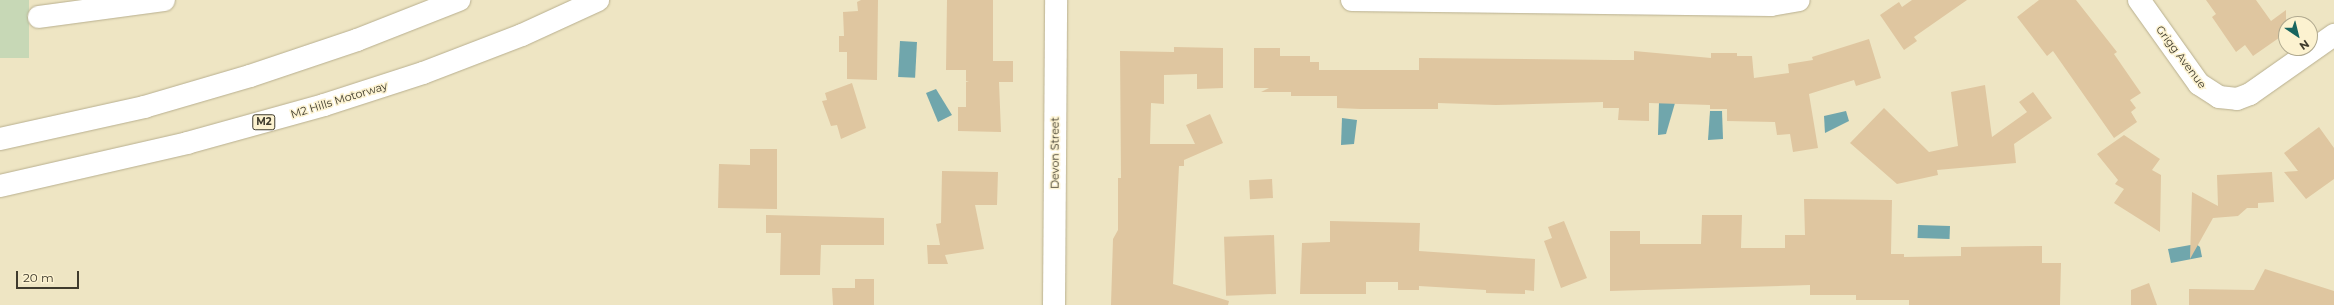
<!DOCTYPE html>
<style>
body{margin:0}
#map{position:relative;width:2334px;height:305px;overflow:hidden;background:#eee5c3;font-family:Montserrat,sans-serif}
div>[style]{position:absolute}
.green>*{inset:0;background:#c7d8b6;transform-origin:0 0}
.water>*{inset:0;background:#70a6ac;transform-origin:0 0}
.building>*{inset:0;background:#dfc6a0;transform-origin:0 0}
.roads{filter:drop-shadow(0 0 1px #b8af8f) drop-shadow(0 0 1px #b8af8f)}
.minor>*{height:22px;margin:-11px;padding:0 11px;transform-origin:11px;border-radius:11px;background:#fff}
.highway>*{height:22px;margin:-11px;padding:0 11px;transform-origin:11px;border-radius:11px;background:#fff}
span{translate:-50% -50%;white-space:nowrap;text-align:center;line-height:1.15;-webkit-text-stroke:3px #fcf2d0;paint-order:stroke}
.shield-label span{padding:1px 3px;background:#fcf2d0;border:1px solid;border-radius:3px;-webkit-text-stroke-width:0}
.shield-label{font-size:10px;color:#3f3b2d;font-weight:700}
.street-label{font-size:11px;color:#3f3b2d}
.north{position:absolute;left:2278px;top:16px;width:40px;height:40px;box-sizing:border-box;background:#fcf2d0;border:1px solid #b0a98f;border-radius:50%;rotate:145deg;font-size:11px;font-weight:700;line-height:16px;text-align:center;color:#3f3b2d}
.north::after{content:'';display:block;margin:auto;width:14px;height:18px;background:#18655f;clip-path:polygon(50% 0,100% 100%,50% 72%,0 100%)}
.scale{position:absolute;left:16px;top:271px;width:63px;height:18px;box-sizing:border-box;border:2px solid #3f3b2d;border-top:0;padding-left:5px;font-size:12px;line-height:14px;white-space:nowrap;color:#3f3b2d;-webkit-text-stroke:3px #fcf2d0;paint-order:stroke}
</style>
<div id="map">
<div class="green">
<i style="left:0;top:0;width:29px;height:58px"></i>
</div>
<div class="water">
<i style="left:900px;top:41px;width:17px;height:36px;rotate:3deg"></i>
<i style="clip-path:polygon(936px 89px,952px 115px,938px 122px,926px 93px)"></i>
<i style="clip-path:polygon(1659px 102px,1675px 103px,1666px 134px,1658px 135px)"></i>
<i style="clip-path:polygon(1710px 111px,1722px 111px,1723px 139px,1708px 140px)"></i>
<i style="clip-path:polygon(1846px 111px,1849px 121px,1825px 133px,1824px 116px)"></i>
<i style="clip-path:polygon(1342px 118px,1357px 120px,1354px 144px,1341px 145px)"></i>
<i style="left:1918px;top:225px;width:32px;height:13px;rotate:2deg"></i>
<i style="clip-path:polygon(2196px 244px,2200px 247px,2202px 257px,2171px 263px,2168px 249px)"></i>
</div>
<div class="building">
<i style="clip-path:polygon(861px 0,878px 0,877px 80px,847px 79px,847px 52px,839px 52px,839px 36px,844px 36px,843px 12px,858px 11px,857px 2px)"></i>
<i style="clip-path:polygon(947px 0,993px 0,993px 61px,1013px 61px,1013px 82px,999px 82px,1001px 132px,958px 131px,958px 107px,966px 107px,966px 82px,969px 81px,966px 81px,966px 70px,946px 70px)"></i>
<i style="clip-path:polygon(1912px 0,1967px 0,1914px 37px,1917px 41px,1904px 50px,1880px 15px,1899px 2px,1902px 7px)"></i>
<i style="clip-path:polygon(2039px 0,2076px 0,2117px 52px,2114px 54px,2141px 93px,2130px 100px,2136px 108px,2131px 112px,2137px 122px,2114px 138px,2053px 51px,2047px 56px,2017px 17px)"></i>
<i style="clip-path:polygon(2206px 0,2256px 0,2271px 21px,2286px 10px,2286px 33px,2253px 56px,2245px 45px,2236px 52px,2212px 17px,2216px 14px)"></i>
<i style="clip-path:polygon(1869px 39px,1881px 78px,1856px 86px,1854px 80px,1809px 94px,1818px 148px,1793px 152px,1790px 134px,1777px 135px,1775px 122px,1727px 121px,1727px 109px,1710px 109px,1710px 105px,1649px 103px,1649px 121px,1618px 120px,1619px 108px,1603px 108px,1603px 102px,1496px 105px,1438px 103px,1438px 109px,1361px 109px,1337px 108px,1337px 96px,1291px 96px,1291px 92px,1261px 92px,1269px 88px,1254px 88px,1254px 48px,1280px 48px,1280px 56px,1310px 56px,1310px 62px,1319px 62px,1319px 70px,1419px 70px,1419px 58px,1615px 60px,1634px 60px,1634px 51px,1711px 58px,1711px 53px,1737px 53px,1737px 56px,1752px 56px,1754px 78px,1789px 73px,1788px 64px,1813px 60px,1812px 57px)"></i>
<i style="clip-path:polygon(1174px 47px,1223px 48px,1223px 88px,1197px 89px,1197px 74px,1164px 75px,1164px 104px,1151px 103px,1150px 144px,1195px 144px,1186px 125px,1210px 114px,1223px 143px,1184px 160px,1184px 166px,1179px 166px,1173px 284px,1229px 301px,1228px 305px,1111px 305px,1113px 239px,1118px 230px,1118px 178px,1121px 178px,1120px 51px,1174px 52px)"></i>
<i style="clip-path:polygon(852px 83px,866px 128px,841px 139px,837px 125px,831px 126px,822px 101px,827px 100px,825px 93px)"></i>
<i style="clip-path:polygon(1985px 85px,1992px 137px,2027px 112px,2019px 102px,2033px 92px,2052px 118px,2014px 144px,2016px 163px,1937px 170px,1938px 175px,1897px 184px,1850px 143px,1884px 108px,1929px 152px,1958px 146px,1951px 92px)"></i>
<i style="clip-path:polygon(2319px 127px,2334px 148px,2334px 179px,2306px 199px,2284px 172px,2298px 171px,2284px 153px)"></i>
<i style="clip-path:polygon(2124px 135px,2160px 159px,2152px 170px,2161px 175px,2160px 232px,2114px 203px,2124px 189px,2115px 184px,2118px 180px,2097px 154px)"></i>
<i style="clip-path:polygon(750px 149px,777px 149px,777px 209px,718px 208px,719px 164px,750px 165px)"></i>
<i style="clip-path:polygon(942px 171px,998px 172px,997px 205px,975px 205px,984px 249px,945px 255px,948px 264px,928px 264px,927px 245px,940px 245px,936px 224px,941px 223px)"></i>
<i style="clip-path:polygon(2272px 172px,2274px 202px,2258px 203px,2258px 208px,2247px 208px,2238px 216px,2213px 218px,2190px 259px,2192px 192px,2218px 206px,2217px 175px)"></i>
<i style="left:1272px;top:179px;width:19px;height:23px;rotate:87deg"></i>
<i style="clip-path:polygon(1804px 199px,1892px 200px,1891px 254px,1904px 254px,1904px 257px,1961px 256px,1961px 247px,2042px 246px,2042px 263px,2061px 263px,2060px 305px,1909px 305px,1909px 300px,1856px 300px,1856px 295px,1810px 295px,1810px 285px,1610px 291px,1610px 231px,1640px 231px,1640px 244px,1701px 244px,1702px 215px,1742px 215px,1741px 248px,1785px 248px,1785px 235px,1805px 235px)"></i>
<i style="clip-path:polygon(766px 215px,884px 218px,884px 245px,821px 245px,820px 275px,780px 275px,781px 233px,766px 233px)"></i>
<i style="clip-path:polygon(1330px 221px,1420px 223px,1419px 251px,1535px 259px,1534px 291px,1525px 290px,1525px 294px,1486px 293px,1486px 290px,1419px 286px,1419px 290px,1398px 290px,1398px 282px,1366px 282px,1366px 294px,1300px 294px,1302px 243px,1330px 242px)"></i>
<i style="clip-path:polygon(1564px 221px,1587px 278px,1561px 288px,1544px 241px,1552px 238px,1548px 227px)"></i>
<i style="left:1274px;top:235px;width:59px;height:50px;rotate:88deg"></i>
<i style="clip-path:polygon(2265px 269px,2334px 291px,2334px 305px,2189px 305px,2189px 289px,2254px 290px)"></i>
<i style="clip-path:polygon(855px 279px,874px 279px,874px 305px,833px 305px,832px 288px,855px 288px)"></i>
<i style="clip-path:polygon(2149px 283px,2157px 305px,2131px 305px,2131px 290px)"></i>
</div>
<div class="roads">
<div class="minor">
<i style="left:1352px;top:0;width:419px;rotate:0.7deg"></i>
<i style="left:1771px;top:5px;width:28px;rotate:-10deg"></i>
<i style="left:2139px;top:0;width:103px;rotate:54.5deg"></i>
<i style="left:2199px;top:84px;width:24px;rotate:33deg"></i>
<i style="left:2219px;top:97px;width:18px;rotate:6deg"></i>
<i style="left:2237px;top:99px;width:14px;rotate:-21deg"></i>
<i style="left:2250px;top:94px;width:103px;rotate:-35.1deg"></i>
<i style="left:39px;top:17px;width:126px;rotate:-7.7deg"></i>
<i style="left:1054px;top:305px;width:305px;rotate:-89.6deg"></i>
</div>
<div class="highway">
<i style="left:0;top:139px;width:148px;rotate:-12.5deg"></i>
<i style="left:144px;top:107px;width:110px;rotate:-16.3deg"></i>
<i style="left:250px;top:76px;width:113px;rotate:-18.6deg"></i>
<i style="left:357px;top:40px;width:110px;rotate:-21.4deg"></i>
<i style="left:0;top:186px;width:192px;rotate:-12.9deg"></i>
<i style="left:187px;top:143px;width:142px;rotate:-15.5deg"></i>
<i style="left:324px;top:105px;width:104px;rotate:-17.9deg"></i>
<i style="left:423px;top:73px;width:106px;rotate:-21deg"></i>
<i style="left:522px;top:35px;width:84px;rotate:-24.7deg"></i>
</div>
</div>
<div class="shield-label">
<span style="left:264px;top:122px">M2</span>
</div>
<div class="street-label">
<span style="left:2181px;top:57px;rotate:53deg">Grigg Avenue</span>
<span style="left:339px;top:100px;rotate:-17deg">M2 Hills Motorway</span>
<span style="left:1055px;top:153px;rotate:-90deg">Devon Street</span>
</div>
<div class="north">N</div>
<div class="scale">20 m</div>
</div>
